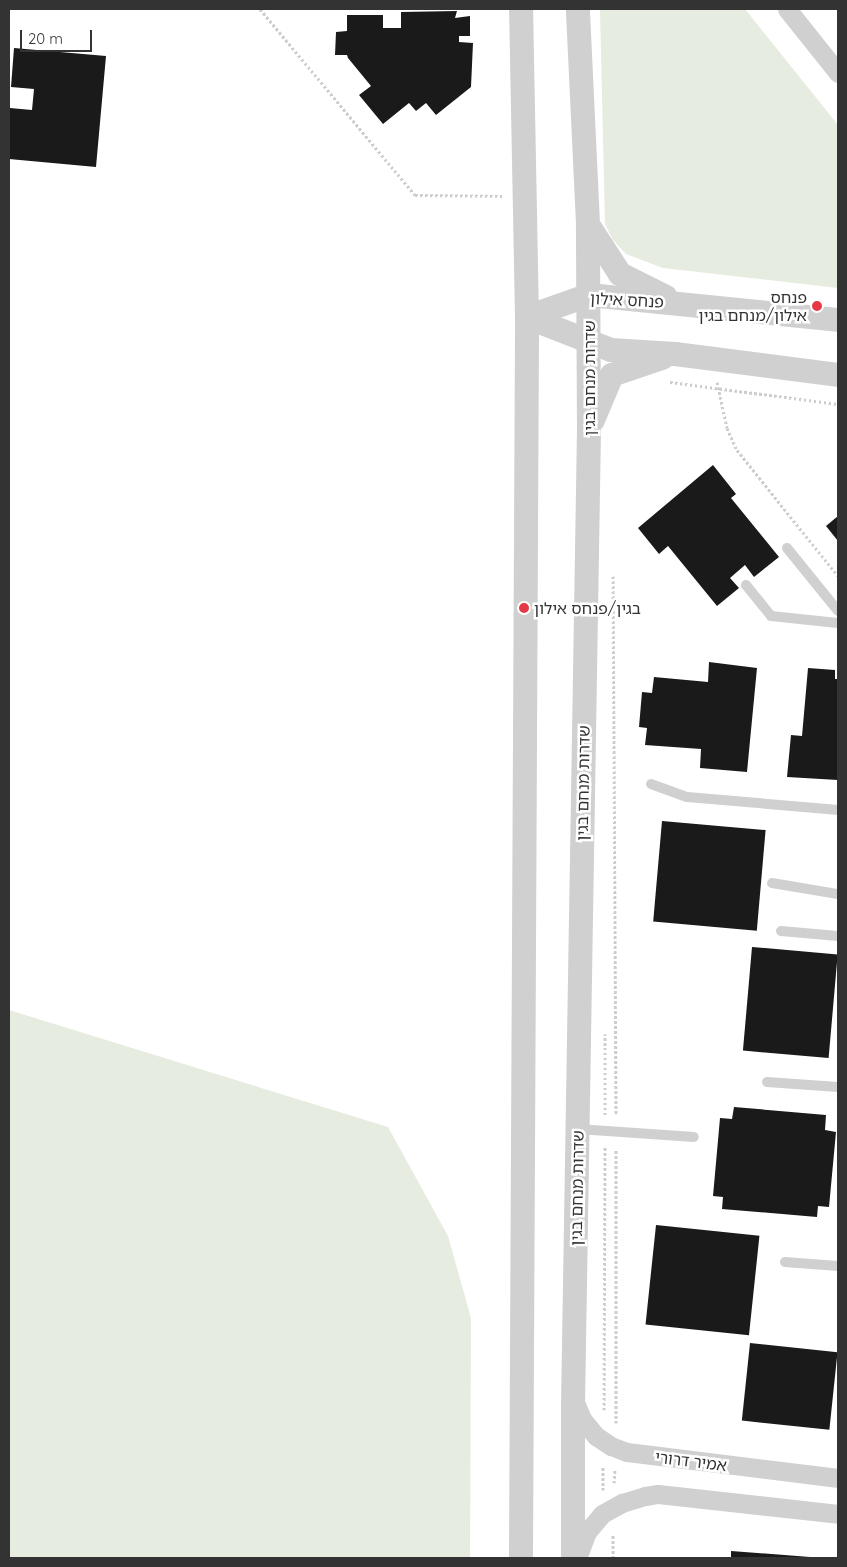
<!DOCTYPE html>
<meta charset="utf-8">
<style>
body{margin:0}
#map{position:relative;width:847px;height:1567px;overflow:hidden;background:#fff;font-family:Quicksand,"Noto Sans Hebrew",sans-serif}
div>[style]{position:absolute}
.green>*{inset:0;background:#e6ecdf}
.building>*{inset:0;background:#1a1a1a;transform-origin:0 0}
.path>*{height:3px;margin-top:-1.5px;transform-origin:0;background:repeating-linear-gradient(90deg,#cdcdcd 0 2.5px,transparent 0 5px)}
.service>*{height:10px;margin:-5px;padding:0 5px;transform-origin:5px;border-radius:5px;background:#d0d0d0}
.minor>*{height:19px;margin:-9.5px;padding:0 9.5px;transform-origin:9.5px;border-radius:9.5px;background:#d0d0d0}
.tertiary>*{height:24px;margin:-12px;padding:0 12px;transform-origin:12px;border-radius:12px;background:#d0d0d0}
.dots>*{width:14px;height:14px;translate:-50% -50%;box-sizing:border-box;border:2px solid #fff;border-radius:50%}
span{translate:-50% -50%;white-space:nowrap;text-align:center;line-height:1.15;-webkit-text-stroke:5px #fff;paint-order:stroke}
.poi-label{font-size:16px;color:#333}
.right{translate:-100% -50%;text-align:right}
.left{translate:0 -50%;text-align:left}
.street-label{font-size:16px;color:#333}
.frame{position:absolute;inset:0;border:10px solid #333;pointer-events:none}
.scale{position:absolute;left:20px;top:30px;width:72px;height:22px;box-sizing:border-box;border:2px solid #333;border-top:0;padding-left:6px;font-size:15px;line-height:18px;white-space:nowrap;color:#333;-webkit-text-stroke:4px #fff;paint-order:stroke}
</style>
<div id="map">
<div class="green">
<i style="clip-path:polygon(600px 9px,745px 9px,838px 125px,838px 288px,663px 268px,626px 254px,613px 240px,605px 224px)"></i>
<i style="clip-path:polygon(9px 1010px,388px 1127px,448px 1236px,471px 1318px,470px 1558px,9px 1558px)"></i>
</div>
<div class="building">
<i style="clip-path:polygon(457px 11px,455px 18px,470px 16px,470px 36px,459px 36px,459px 42px,473px 43px,471px 87px,436px 115px,426px 103px,416px 111px,409px 103px,383px 124px,359px 95px,371px 86px,348px 58px,347px 55px,335px 55px,336px 32px,347px 31px,347px 15px,383px 15px,383px 28px,401px 28px,401px 12px)"></i>
<i style="clip-path:polygon(14px 48px,106px 56px,96px 167px,9px 159px,10px 108px,32px 110px,34px 89px,11px 87px)"></i>
<i style="clip-path:polygon(713px 465px,736px 494px,731px 498px,779px 557px,754px 577px,745px 565px,730px 578px,739px 588px,717px 606px,668px 546px,659px 554px,638px 528px)"></i>
<i style="clip-path:polygon(838px 516px,838px 541px,826px 526px)"></i>
<i style="clip-path:polygon(709px 662px,757px 668px,747px 772px,700px 768px,701px 749px,645px 745px,647px 728px,639px 727px,642px 692px,652px 693px,654px 677px,708px 682px)"></i>
<i style="clip-path:polygon(808px 668px,835px 670px,835px 679px,838px 679px,838px 780px,787px 777px,791px 735px,802px 736px)"></i>
<i style="left:662px;top:821px;width:104px;height:101px;rotate:5deg"></i>
<i style="left:752px;top:947px;width:86px;height:104px;rotate:5deg"></i>
<i style="clip-path:polygon(734px 1107px,826px 1115px,825px 1130px,836px 1132px,829px 1207px,818px 1206px,817px 1217px,722px 1209px,723px 1197px,713px 1196px,720px 1118px,732px 1119px)"></i>
<i style="left:656px;top:1225px;width:104px;height:100px;rotate:6deg"></i>
<i style="left:750px;top:1343px;width:88px;height:78px;rotate:6deg"></i>
<i style="clip-path:polygon(731px 1551px,810px 1557px,810px 1558px,731px 1558px)"></i>
</div>
<div class="path">
<i style="left:260px;top:9px;width:242px;rotate:50.2deg"></i>
<i style="left:415px;top:195px;width:87px;rotate:0.7deg"></i>
<i style="left:670px;top:382px;width:169px;rotate:7.5deg"></i>
<i style="left:717px;top:382px;width:47px;rotate:77.7deg"></i>
<i style="left:727px;top:428px;width:24px;rotate:66deg"></i>
<i style="left:737px;top:450px;width:161px;rotate:51.3deg"></i>
<i style="left:613px;top:576px;width:539px;rotate:89.68deg"></i>
<i style="left:605px;top:1115px;width:81px;rotate:-90deg"></i>
<i style="left:604px;top:1410px;width:263px;rotate:-89.8deg"></i>
<i style="left:616px;top:1423px;width:274px;rotate:-90deg"></i>
<i style="left:614px;top:1483px;width:14px;rotate:-86deg"></i>
<i style="left:603px;top:1490px;width:23px;rotate:-90deg"></i>
<i style="left:613px;top:1558px;width:24px;rotate:-90deg"></i>
</div>
<div class="service">
<i style="left:787px;top:548px;width:81px;rotate:51deg"></i>
<i style="left:746px;top:585px;width:40px;rotate:51deg"></i>
<i style="left:771px;top:616px;width:67px;rotate:6deg"></i>
<i style="left:651px;top:784px;width:38px;rotate:20deg"></i>
<i style="left:687px;top:797px;width:152px;rotate:4.9deg"></i>
<i style="left:772px;top:883px;width:67px;rotate:9.5deg"></i>
<i style="left:781px;top:931px;width:57px;rotate:5deg"></i>
<i style="left:767px;top:1082px;width:71px;rotate:4deg"></i>
<i style="left:578px;top:1129px;width:116px;rotate:3.9deg"></i>
<i style="left:785px;top:1262px;width:53px;rotate:4.3deg"></i>
</div>
<div class="minor">
<i style="left:787px;top:9px;width:82px;rotate:51.4deg"></i>
<i style="left:574px;top:1400px;width:21px;rotate:67deg"></i>
<i style="left:582px;top:1419px;width:22px;rotate:51deg"></i>
<i style="left:596px;top:1436px;width:18px;rotate:34deg"></i>
<i style="left:611px;top:1446px;width:17px;rotate:21deg"></i>
<i style="left:627px;top:1452px;width:213px;rotate:7deg"></i>
<i style="left:577px;top:1558px;width:28px;rotate:-69deg"></i>
<i style="left:587px;top:1532px;width:23px;rotate:-50deg"></i>
<i style="left:602px;top:1514px;width:23px;rotate:-29deg"></i>
<i style="left:622px;top:1503px;width:24px;rotate:-17deg"></i>
<i style="left:645px;top:1496px;width:13px;rotate:-9deg"></i>
<i style="left:658px;top:1494px;width:181px;rotate:6.3deg"></i>
</div>
<div class="tertiary">
<i style="left:589px;top:226px;width:57px;rotate:57.1deg"></i>
<i style="left:620px;top:274px;width:51px;rotate:26.6deg"></i>
<i style="left:527px;top:317px;width:90px;rotate:21.4deg"></i>
<i style="left:611px;top:350px;width:64px;rotate:3.6deg"></i>
<i style="left:675px;top:354px;width:164px;rotate:7.3deg"></i>
<i style="left:527px;top:317px;width:66px;rotate:-19.5deg"></i>
<i style="left:589px;top:295px;width:250px;rotate:5.7deg"></i>
<i style="left:593px;top:420px;width:49px;rotate:-67.1deg"></i>
<i style="left:612px;top:375px;width:53px;rotate:-18.8deg"></i>
<i style="left:521px;top:1558px;width:1241px;rotate:-89.72deg"></i>
<i style="left:527px;top:317px;width:308px;rotate:-91.1deg"></i>
<i style="left:573px;top:1558px;width:153px;rotate:-90deg"></i>
<i style="left:573px;top:1405px;width:974px;rotate:-89.06deg"></i>
<i style="left:589px;top:431px;width:207px;rotate:-90.3deg"></i>
<i style="left:588px;top:224px;width:215px;rotate:-92.7deg"></i>
</div>
<div class="dots">
<i style="left:817px;top:306px;background:#e63946"></i>
<i style="left:524px;top:608px;background:#e63946"></i>
</div>
<div class="poi-label">
<span class="right" style="left:807px;top:306px">פנחס<br>אילון/מנחם בגין</span>
<span class="left" style="left:534px;top:608px">בגין/פנחס אילון</span>
</div>
<div class="street-label">
<span style="left:627px;top:300px;rotate:3deg">פנחס אילון</span>
<span style="left:589px;top:378px;rotate:-90deg">שדרות מנחם בגין</span>
<span style="left:583px;top:783px;rotate:-89deg">שדרות מנחם בגין</span>
<span style="left:577px;top:1188px;rotate:-89deg">שדרות מנחם בגין</span>
<span style="left:691px;top:1461px;rotate:7deg">אמיר דרורי</span>
</div>
<div class="frame"></div>
<div class="scale">20 m</div>
</div>
